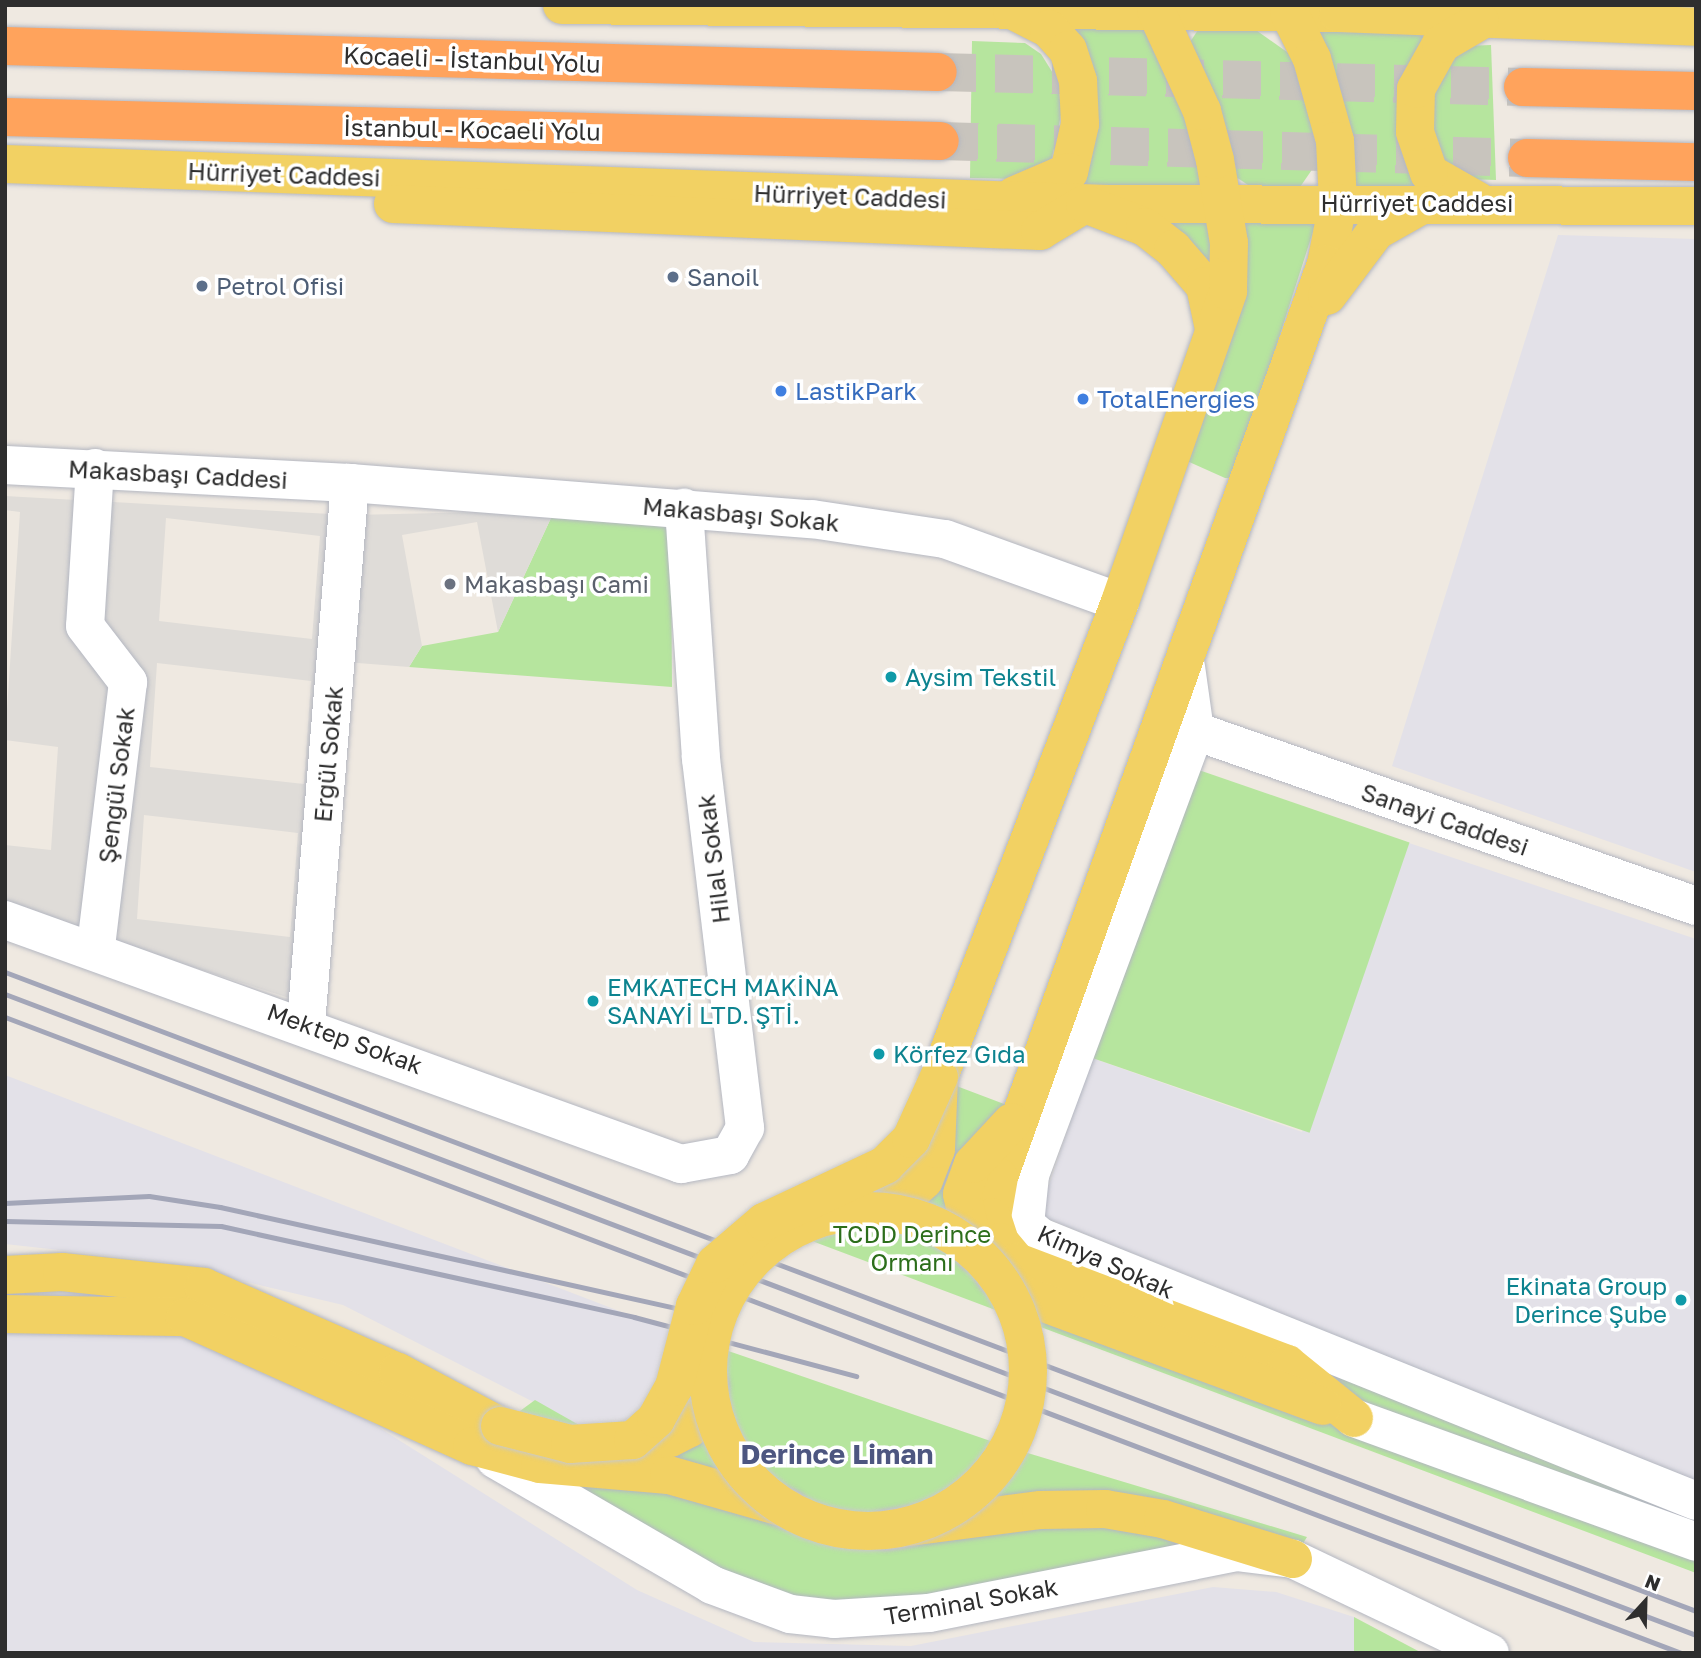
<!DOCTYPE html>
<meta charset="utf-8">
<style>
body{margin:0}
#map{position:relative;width:1701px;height:1658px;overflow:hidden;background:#efe9e1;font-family:"Golos Text",sans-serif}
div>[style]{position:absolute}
.industrial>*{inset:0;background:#e3e1e8}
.green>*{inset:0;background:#b6e59e;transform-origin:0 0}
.plaza>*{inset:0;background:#dfdcd8}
.highway-tunnel>*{height:38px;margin-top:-19px;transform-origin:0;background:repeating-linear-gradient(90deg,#c8c4bd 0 38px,transparent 0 57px)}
.roads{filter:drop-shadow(0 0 2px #b4b7c1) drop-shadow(0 0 2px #b4b7c1)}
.minor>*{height:38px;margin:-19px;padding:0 19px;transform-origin:19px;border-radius:19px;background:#fff}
.major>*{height:38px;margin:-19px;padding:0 19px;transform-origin:19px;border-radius:19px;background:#f2d163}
.highway>*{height:38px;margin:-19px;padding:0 19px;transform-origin:19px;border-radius:19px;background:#ffa35c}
.rail>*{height:5px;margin:-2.5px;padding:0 2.5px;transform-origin:2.5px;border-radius:2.5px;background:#a3a6b8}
.bridges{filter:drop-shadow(0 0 2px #c9c9c9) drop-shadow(0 0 2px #c9c9c9)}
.major-bridge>*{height:38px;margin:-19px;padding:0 19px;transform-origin:19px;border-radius:19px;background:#f2d163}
.major-bridge>.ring{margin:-19px;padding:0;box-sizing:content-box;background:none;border:38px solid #f2d163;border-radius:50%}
.dots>*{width:19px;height:19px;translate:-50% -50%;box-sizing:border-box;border:4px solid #fff;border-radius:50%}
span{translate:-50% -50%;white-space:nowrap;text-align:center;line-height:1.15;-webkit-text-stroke:7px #fff;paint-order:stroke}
.street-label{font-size:24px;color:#2e2e2e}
.service-label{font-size:24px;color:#4e5e75}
.left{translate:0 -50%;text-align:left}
.shop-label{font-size:24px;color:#366cbe}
.worship-label{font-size:24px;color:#5b616d}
.culture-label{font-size:24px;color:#0d838f}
.right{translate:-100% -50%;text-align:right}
.park-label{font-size:24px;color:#2c6e1b}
.quarter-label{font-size:28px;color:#4d5680;font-weight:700}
.frame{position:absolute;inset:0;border:7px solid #2e2e2e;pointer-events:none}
.north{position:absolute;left:1610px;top:1567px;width:70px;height:70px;-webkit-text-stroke:5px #fff;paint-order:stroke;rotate:22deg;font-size:19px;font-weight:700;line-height:28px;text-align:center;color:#2e2e2e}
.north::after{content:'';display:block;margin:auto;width:24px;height:32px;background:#2e2e2e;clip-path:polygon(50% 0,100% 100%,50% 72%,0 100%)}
</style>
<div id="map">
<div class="industrial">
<i style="clip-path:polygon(1558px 235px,1696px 239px,1696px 872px,1392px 766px)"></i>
<i style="clip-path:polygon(1409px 843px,1696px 939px,1696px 1483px,1039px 1215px,1092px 1058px,1302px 1132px)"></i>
<i style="clip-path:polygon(5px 1075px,679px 1334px,642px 1420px,579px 1425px,343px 1305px,159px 1261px,5px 1244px)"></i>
<i style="clip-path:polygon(132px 1311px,351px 1410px,637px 1590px,754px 1642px,911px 1646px,1213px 1587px,1276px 1592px,1354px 1617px,1354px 1653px,5px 1653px,5px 1314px)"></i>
</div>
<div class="green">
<i style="clip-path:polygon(1054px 22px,1153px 22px,1172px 59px,1205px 192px,1063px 193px,1079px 179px)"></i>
<i style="clip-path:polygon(1202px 24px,1253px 28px,1304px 64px,1320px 158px,1298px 190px,1251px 187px,1230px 173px,1190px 42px)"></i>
<i style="clip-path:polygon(1309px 25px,1437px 30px,1417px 65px,1438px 191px,1347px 193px)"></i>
<i style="clip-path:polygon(972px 41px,1025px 43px,1041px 54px,1056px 78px,1062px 110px,1052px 158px,1022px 179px,970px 178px)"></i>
<i style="clip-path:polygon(1491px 45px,1496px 180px,1464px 179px,1438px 161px,1429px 89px,1464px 46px)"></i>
<i style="clip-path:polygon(1209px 208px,1220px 289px,1149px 225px)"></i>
<i style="clip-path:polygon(1236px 209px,1320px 210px,1234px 478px,1225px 478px,1187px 461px)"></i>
<i style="clip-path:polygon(551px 518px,671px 527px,672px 687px,409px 667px,422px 646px,498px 632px)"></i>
<i style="left:1193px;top:768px;width:229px;height:307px;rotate:19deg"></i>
<i style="clip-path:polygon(938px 1079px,1020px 1110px,997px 1244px,1696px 1553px,1696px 1573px,788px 1232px,837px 1214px,867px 1211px)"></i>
<i style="clip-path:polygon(679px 1334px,1008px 1447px,1307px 1537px,1293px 1559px,790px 1614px,472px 1446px,535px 1400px,579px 1425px,642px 1420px)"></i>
<i style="clip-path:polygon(1290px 1354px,1696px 1513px,1696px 1534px,1359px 1408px)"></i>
<i style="clip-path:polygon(1354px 1617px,1422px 1653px,1354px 1653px)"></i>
</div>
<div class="plaza">
<i style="clip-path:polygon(evenodd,5px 496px,348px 515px,308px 1004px,5px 907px,5px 845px,51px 850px,58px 747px,5px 740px,20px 512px,5px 510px,5px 496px,166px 518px,320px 536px,312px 639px,159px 621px,166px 518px,5px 496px,157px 663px,311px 681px,304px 784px,150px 767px,157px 663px,5px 496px,144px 815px,298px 833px,290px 937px,137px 919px,144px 815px)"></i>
<i style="clip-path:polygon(482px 512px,551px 518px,498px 632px,477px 522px,402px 535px,422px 646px,409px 667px,345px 662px,353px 515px)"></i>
</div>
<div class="highway-tunnel">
<i style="left:938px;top:72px;width:585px;rotate:1.47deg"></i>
<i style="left:940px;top:141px;width:587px;rotate:1.66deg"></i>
</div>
<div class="roads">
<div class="minor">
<i style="left:5px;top:465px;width:345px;rotate:3deg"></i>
<i style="left:350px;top:483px;width:463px;rotate:4.5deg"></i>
<i style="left:812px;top:519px;width:134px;rotate:8.6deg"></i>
<i style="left:945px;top:539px;width:186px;rotate:19.8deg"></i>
<i style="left:95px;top:468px;width:158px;rotate:93.6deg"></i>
<i style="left:85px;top:626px;width:71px;rotate:52.5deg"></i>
<i style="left:128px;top:682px;width:268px;rotate:96.9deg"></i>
<i style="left:1186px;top:667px;width:65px;rotate:82deg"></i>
<i style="left:1195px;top:731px;width:474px;rotate:110.4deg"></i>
<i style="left:1030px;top:1175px;width:49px;rotate:95.8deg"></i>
<i style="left:1025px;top:1224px;width:20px;rotate:41deg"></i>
<i style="left:1040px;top:1237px;width:707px;rotate:21.92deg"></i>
<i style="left:1195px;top:731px;width:531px;rotate:19.25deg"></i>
<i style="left:5px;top:920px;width:719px;rotate:19.85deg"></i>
<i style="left:681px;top:1164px;width:50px;rotate:-10.4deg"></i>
<i style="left:730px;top:1155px;width:31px;rotate:-61deg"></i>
<i style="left:745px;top:1128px;width:373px;rotate:-96.8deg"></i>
<i style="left:701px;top:758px;width:251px;rotate:-93.9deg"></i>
<i style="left:306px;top:1024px;width:543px;rotate:-85.35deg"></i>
<i style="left:1354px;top:1418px;width:364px;rotate:19.9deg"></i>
<i style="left:495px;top:1459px;width:251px;rotate:30.1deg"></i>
<i style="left:712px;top:1585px;width:83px;rotate:20.4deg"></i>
<i style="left:790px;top:1614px;width:44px;rotate:6.5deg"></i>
<i style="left:834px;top:1619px;width:95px;rotate:-3.6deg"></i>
<i style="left:929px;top:1613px;width:313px;rotate:-11.2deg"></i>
<i style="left:1236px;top:1552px;width:57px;rotate:7deg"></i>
<i style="left:1293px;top:1559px;width:218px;rotate:25.5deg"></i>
</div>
<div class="major">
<i style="left:562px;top:5px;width:776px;rotate:0.59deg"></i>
<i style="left:1338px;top:13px;width:358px;rotate:2.2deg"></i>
<i style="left:1012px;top:10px;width:42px;rotate:27.2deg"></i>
<i style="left:1049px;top:29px;width:28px;rotate:48deg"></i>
<i style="left:1068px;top:50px;width:33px;rotate:72deg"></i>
<i style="left:1078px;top:81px;width:43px;rotate:87.3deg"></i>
<i style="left:1080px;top:124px;width:49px;rotate:102.9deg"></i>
<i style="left:1069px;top:172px;width:59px;rotate:156.9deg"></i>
<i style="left:1289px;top:13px;width:51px;rotate:63.4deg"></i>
<i style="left:1312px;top:59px;width:85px;rotate:74.3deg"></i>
<i style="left:1335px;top:141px;width:62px;rotate:87.2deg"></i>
<i style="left:1338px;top:203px;width:62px;rotate:101.1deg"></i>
<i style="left:1326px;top:264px;width:970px;rotate:109.71deg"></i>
<i style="left:999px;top:1177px;width:41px;rotate:99.9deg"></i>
<i style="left:992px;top:1217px;width:26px;rotate:72deg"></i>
<i style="left:1000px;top:1242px;width:26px;rotate:50deg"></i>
<i style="left:1017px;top:1262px;width:289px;rotate:20.7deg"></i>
<i style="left:1287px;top:1364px;width:86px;rotate:38.9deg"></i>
<i style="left:5px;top:164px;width:1103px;rotate:2.08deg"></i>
<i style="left:1107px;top:204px;width:589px;rotate:0.19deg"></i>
<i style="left:1478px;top:201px;width:56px;rotate:-150.3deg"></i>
<i style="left:1429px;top:173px;width:43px;rotate:-108.9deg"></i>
<i style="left:1415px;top:132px;width:43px;rotate:-88.7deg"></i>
<i style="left:1416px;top:89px;width:51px;rotate:-60.9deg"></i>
<i style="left:1441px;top:44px;width:45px;rotate:-30.5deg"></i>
<i style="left:393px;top:204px;width:648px;rotate:2.39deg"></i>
<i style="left:1040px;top:231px;width:52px;rotate:-31deg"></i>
<i style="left:1085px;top:204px;width:64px;rotate:21deg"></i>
<i style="left:1145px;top:227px;width:36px;rotate:38deg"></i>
<i style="left:1173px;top:249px;width:49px;rotate:49.1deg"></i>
<i style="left:1205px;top:286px;width:44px;rotate:78.2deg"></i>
<i style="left:1327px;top:296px;width:81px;rotate:-53deg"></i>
<i style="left:1376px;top:231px;width:53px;rotate:-29.5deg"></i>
<i style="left:867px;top:1211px;width:38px;rotate:-18deg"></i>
<i style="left:903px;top:1199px;width:28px;rotate:-42deg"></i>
<i style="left:924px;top:1180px;width:33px;rotate:-69deg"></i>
<i style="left:936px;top:1149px;width:72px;rotate:-87.6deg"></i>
<i style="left:939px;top:1077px;width:508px;rotate:-69.14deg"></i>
<i style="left:1120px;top:602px;width:329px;rotate:-70.8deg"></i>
<i style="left:1228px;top:291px;width:48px;rotate:-88.8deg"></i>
<i style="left:1229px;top:243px;width:84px;rotate:-99.6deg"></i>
<i style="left:1215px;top:160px;width:51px;rotate:-104.9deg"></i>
<i style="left:1202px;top:111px;width:110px;rotate:-114.7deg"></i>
<i style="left:975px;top:1252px;width:59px;rotate:-102.6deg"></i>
<i style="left:962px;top:1194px;width:32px;rotate:-70deg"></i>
<i style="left:973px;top:1164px;width:57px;rotate:-47.1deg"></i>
<i style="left:995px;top:1274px;width:40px;rotate:34.9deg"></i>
<i style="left:1028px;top:1297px;width:314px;rotate:20.3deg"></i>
<i style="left:5px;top:1275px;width:57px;rotate:-3deg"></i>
<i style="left:62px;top:1272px;width:143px;rotate:6deg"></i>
<i style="left:204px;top:1287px;width:212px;rotate:23.7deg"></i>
<i style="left:398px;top:1372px;width:115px;rotate:27.9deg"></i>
<i style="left:5px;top:1314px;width:180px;rotate:1deg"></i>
<i style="left:185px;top:1317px;width:315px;rotate:24.2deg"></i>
<i style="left:472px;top:1446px;width:70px;rotate:14.8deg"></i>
<i style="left:540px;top:1464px;width:129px;rotate:4.9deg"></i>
<i style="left:669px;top:1475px;width:124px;rotate:15.9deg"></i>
<i style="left:633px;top:1440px;width:37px;rotate:-3deg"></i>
<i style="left:670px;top:1438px;width:22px;rotate:-27deg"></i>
<i style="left:690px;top:1428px;width:46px;rotate:-65.7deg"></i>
<i style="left:886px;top:1530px;width:156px;rotate:-7.4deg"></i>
<i style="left:1041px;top:1510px;width:64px;rotate:-0.9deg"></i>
<i style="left:1105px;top:1509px;width:59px;rotate:9.8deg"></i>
<i style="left:1163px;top:1519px;width:136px;rotate:17.1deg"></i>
</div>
<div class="highway">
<i style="left:5px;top:46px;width:933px;rotate:1.6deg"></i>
<i style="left:1523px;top:87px;width:173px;rotate:1.3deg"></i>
<i style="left:5px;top:117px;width:935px;rotate:1.47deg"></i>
<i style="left:1527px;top:158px;width:169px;rotate:1.4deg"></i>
</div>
</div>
<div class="rail">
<i style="left:5px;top:972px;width:1808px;rotate:20.7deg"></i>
<i style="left:5px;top:994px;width:1808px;rotate:20.76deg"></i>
<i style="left:5px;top:1017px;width:1793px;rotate:20.78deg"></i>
<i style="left:5px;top:1203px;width:144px;rotate:-2.8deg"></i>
<i style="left:149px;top:1196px;width:72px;rotate:8.8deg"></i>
<i style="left:220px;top:1207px;width:465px;rotate:12.5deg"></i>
<i style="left:5px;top:1221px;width:216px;rotate:1.3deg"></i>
<i style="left:221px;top:1226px;width:423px;rotate:12.4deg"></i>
<i style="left:634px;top:1317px;width:230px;rotate:14.9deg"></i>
</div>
<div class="bridges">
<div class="major-bridge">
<i class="ring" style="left:708px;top:1211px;width:282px;height:282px"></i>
<i style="left:500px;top:1426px;width:72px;rotate:14.4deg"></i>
<i style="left:570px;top:1444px;width:63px;rotate:-3.6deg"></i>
<i style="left:633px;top:1440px;width:31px;rotate:-42deg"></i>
<i style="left:656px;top:1419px;width:37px;rotate:-61deg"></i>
<i style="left:674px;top:1387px;width:84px;rotate:-75.5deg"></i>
<i style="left:695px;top:1306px;width:47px;rotate:-64.5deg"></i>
<i style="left:715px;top:1264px;width:65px;rotate:-40.6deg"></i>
<i style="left:764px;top:1222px;width:134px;rotate:-25.2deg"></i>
<i style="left:885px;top:1165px;width:37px;rotate:-45deg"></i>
<i style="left:911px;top:1139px;width:68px;rotate:-65.7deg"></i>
</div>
</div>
<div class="dots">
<i style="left:673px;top:277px;background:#5c6f8a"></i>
<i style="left:202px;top:286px;background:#5c6f8a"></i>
<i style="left:781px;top:391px;background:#3f7fe0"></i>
<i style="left:1083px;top:399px;background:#3f7fe0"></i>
<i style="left:450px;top:584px;background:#6b7280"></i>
<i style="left:891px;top:677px;background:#0f9aa8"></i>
<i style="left:593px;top:1001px;background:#0f9aa8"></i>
<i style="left:879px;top:1054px;background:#0f9aa8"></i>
<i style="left:1681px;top:1300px;background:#0f9aa8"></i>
</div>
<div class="street-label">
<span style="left:472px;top:59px;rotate:2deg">Kocaeli - İstanbul Yolu</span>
<span style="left:472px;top:129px;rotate:1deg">İstanbul - Kocaeli Yolu</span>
<span style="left:284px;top:174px;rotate:2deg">Hürriyet Caddesi</span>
<span style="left:850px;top:196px;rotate:2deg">Hürriyet Caddesi</span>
<span style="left:1417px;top:203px">Hürriyet Caddesi</span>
<span style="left:178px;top:474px;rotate:3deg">Makasbaşı Caddesi</span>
<span style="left:741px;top:514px;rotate:5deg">Makasbaşı Sokak</span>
<span style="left:328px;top:754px;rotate:-85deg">Ergül Sokak</span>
<span style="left:116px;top:785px;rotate:-83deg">Şengül Sokak</span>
<span style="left:1445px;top:819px;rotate:19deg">Sanayi Caddesi</span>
<span style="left:713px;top:859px;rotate:-97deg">Hilal Sokak</span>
<span style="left:345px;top:1038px;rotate:20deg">Mektep Sokak</span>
<span style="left:1106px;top:1261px;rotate:24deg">Kimya Sokak</span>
<span style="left:971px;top:1601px;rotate:-10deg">Terminal Sokak</span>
</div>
<div class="service-label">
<span class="left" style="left:687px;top:277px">Sanoil</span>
<span class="left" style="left:216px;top:286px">Petrol Ofisi</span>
</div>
<div class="shop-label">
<span class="left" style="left:795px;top:391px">LastikPark</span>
<span class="left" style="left:1097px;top:399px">TotalEnergies</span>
</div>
<div class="worship-label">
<span class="left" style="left:464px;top:584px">Makasbaşı Cami</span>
</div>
<div class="culture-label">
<span class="left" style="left:905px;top:677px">Aysim Tekstil</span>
<span class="left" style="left:607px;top:1001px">EMKATECH MAKİNA<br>SANAYİ LTD. ŞTİ.</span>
<span class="left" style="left:893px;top:1054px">Körfez Gıda</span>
<span class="right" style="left:1667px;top:1300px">Ekinata Group<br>Derince Şube</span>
</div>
<div class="park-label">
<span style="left:912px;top:1248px">TCDD Derince<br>Ormanı</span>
</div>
<div class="quarter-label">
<span style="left:837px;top:1454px">Derince Liman</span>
</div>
<div class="frame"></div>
<div class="north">N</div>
</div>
